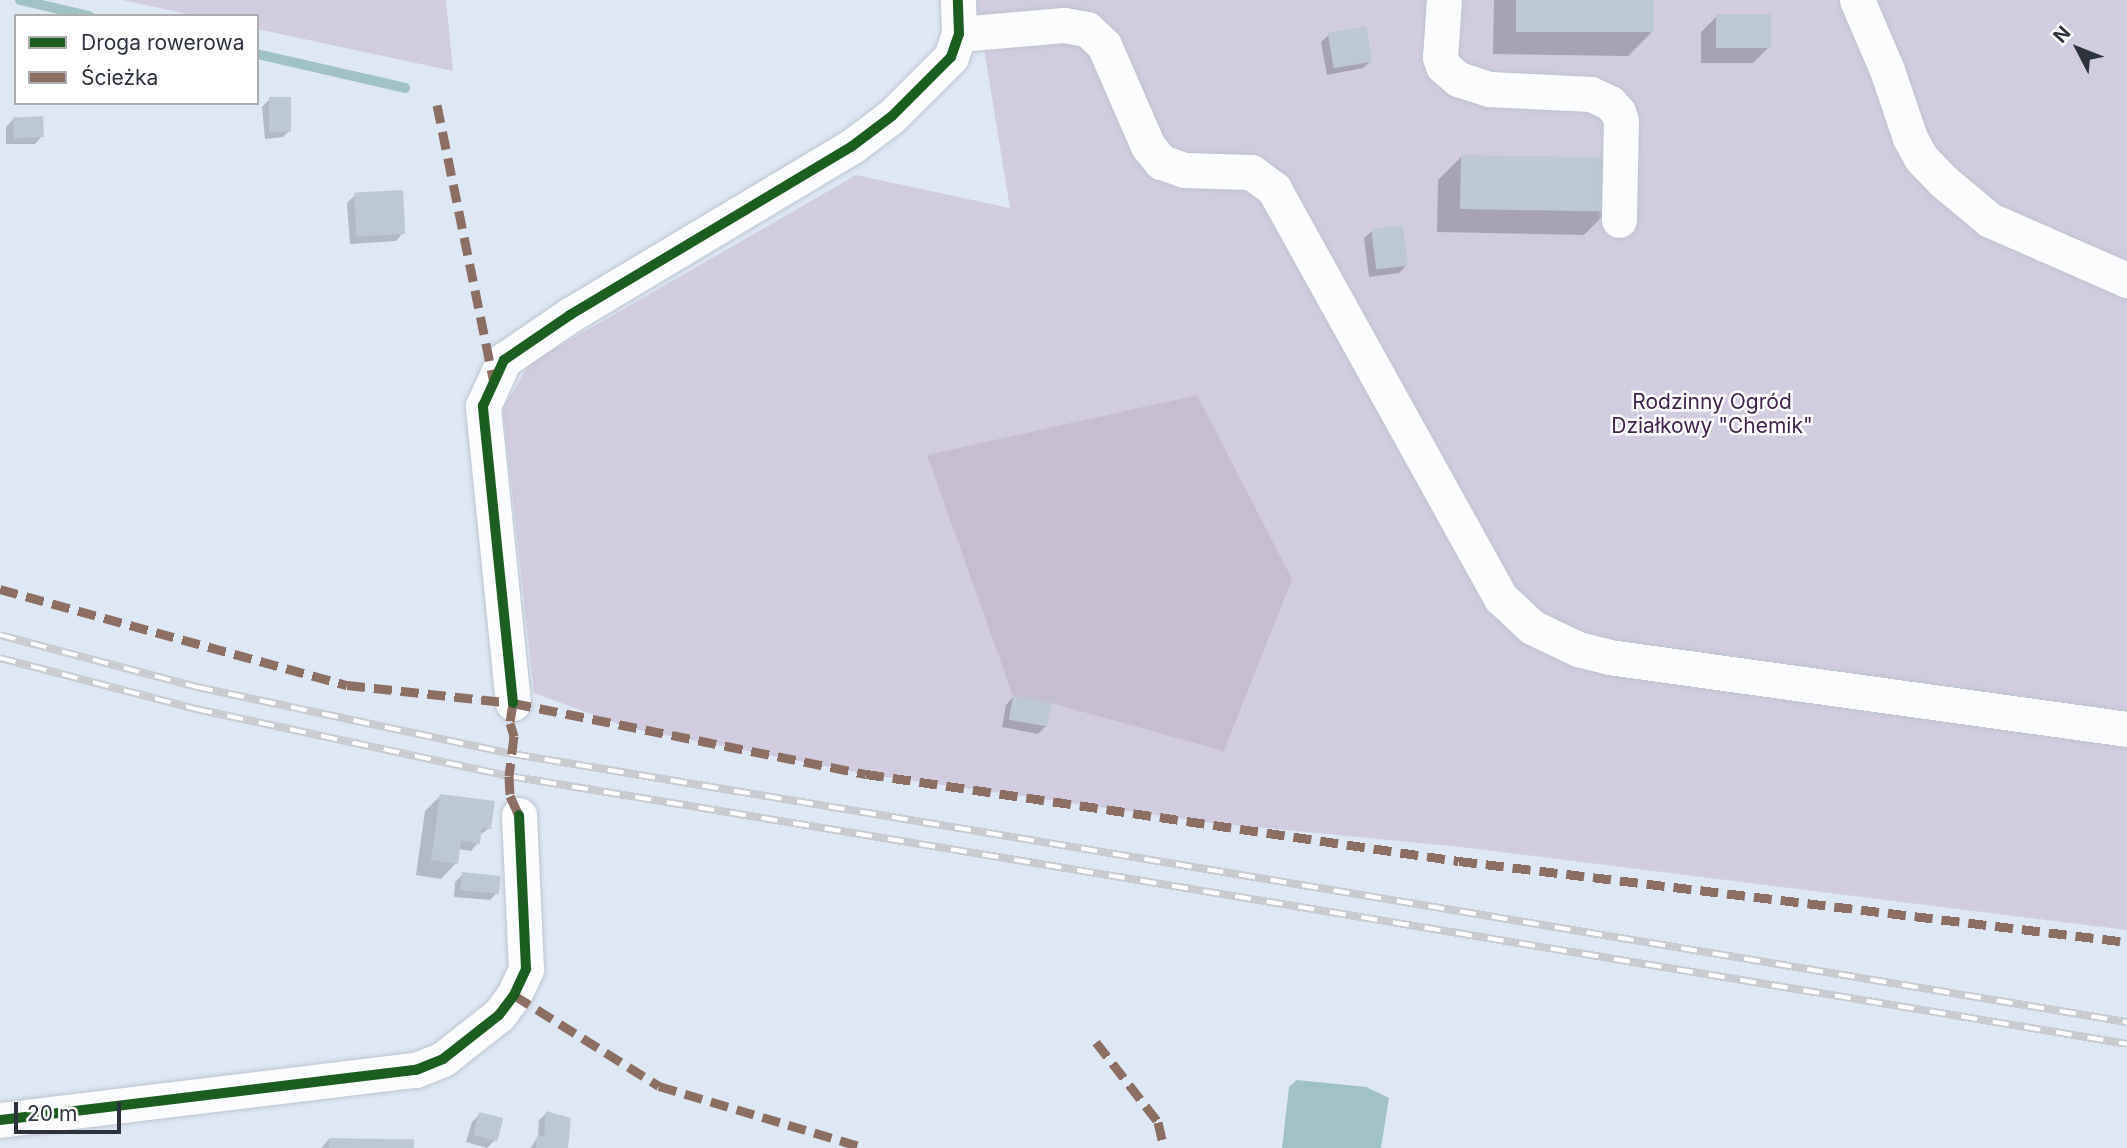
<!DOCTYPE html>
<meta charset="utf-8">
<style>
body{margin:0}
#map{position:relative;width:2127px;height:1148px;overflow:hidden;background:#dee8f5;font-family:Inter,sans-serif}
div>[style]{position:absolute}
.green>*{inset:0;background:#d2cce0}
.forest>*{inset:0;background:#c5bed3}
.water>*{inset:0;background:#a1c2c5}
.shadow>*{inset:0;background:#0003}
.stream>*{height:10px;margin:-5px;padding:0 5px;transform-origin:5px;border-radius:5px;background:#a1c2c5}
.building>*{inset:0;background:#bdc9d2;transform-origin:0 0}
.roads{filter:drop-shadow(0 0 2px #bcc4ce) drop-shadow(0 0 2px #bcc4ce)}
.minor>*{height:35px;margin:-17.5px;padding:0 17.5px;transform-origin:17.5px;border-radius:17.5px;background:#fafcfe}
.rail>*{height:8px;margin-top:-4px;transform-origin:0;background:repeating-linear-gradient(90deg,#fff 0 16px,#c8cbcf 0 32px);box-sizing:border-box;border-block:2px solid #c8cbcf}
.quiet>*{height:9px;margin-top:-4.5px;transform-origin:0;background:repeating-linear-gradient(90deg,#8d6e63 0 18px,transparent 0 27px)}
.cycleway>*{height:10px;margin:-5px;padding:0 5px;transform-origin:5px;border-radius:5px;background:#1b5e20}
span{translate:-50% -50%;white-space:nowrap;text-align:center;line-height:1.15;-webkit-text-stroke:5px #fff;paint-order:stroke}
.park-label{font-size:21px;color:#41244c}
.legend{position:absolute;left:14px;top:14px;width:245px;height:91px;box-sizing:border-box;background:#fff;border:2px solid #abadb1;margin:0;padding:9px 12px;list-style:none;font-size:21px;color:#2c333d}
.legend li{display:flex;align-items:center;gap:14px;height:35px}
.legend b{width:35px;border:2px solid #abadb1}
.north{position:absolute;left:2043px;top:14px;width:70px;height:70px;-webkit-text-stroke:5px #fff;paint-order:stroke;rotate:312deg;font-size:19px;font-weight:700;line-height:28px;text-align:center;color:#2c333d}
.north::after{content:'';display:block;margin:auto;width:24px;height:32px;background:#2c333d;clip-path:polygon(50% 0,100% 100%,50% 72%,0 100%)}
.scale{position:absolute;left:14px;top:1102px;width:107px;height:32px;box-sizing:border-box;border:4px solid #2c333d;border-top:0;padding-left:9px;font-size:21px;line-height:24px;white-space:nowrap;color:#2c333d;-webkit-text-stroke:5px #fff;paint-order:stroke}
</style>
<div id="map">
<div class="green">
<i style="clip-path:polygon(123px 0,446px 0,453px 71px,257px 29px,257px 16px,196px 16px)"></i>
<i style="clip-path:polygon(976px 0,2127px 0,2127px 930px,1461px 847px,1212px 823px,866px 774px,629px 728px,534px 693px,503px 408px,530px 363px,856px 175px,1010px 208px)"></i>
</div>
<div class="forest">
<i style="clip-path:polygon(1197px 395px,1292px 579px,1224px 751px,1051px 703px,1013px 696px,927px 455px)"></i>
</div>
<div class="water">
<i style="clip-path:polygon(1297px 1080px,1366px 1087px,1389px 1098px,1381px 1148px,1282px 1148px,1289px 1087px)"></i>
</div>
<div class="shadow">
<i style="clip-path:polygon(1494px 0,1652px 0,1651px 33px,1628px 56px,1493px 54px)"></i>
<i style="clip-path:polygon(1717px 16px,1769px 47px,1753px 63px,1701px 63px,1701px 32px)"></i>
<i style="clip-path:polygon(1329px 35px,1371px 61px,1363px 68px,1327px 75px,1321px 42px)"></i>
<i style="clip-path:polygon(270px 99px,291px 129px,283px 137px,265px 139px,262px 107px)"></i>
<i style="clip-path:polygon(13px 119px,42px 136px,35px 144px,6px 144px,6px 127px)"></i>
<i style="clip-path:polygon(1462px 156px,1607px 212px,1584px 235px,1437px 232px,1438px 180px)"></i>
<i style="clip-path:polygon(355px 195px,403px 233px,396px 241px,350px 244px,347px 203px)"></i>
<i style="clip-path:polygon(1372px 231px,1406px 266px,1399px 273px,1369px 277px,1364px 238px)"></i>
<i style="clip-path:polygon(1013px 697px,1046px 726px,1038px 734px,1002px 727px,1006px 705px)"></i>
<i style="clip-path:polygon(441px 795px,489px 828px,479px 836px,478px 843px,471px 851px,458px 849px,456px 863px,441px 879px,416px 875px,425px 811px)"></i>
<i style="clip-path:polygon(463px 874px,498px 892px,490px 900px,454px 897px,455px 882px)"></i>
<i style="clip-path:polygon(547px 1113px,566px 1148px,530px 1148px,538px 1137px,539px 1120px)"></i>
<i style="clip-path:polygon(480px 1114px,495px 1140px,487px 1148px,466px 1142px,472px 1122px)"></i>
<i style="clip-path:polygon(329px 1139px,412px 1148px,321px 1148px)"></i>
</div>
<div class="stream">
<i style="left:20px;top:0;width:71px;rotate:13.1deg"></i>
<i style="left:257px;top:54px;width:152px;rotate:12.9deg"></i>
</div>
<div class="building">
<i style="left:1516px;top:0;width:138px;height:32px"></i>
<i style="left:1716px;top:14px;width:55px;height:34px"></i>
<i style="left:1366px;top:26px;width:36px;height:39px;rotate:80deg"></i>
<i style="left:269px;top:97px;width:22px;height:35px"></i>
<i style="left:43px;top:116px;width:21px;height:30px;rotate:87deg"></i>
<i style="left:1461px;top:155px;width:149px;height:54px;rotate:1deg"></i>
<i style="left:403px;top:190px;width:44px;height:49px;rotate:87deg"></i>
<i style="left:1403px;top:225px;width:41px;height:32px;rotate:83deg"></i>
<i style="left:1013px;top:696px;width:39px;height:24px;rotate:10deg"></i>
<i style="clip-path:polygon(440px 794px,495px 801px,491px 829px,482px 828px,480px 844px,461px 841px,458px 864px,431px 860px)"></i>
<i style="left:462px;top:872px;width:39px;height:18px;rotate:6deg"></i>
<i style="clip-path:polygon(546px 1111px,571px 1118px,568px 1148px,536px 1148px,537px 1136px,544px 1136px)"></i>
<i style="left:479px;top:1112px;width:25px;height:24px;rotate:14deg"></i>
<i style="left:329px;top:1138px;width:85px;height:10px;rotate:1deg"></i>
</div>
<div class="roads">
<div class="minor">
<i style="left:1444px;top:0;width:57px;rotate:94deg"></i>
<i style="left:1440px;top:57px;width:9px;rotate:72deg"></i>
<i style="left:1443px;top:66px;width:20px;rotate:41deg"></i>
<i style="left:1458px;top:79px;width:33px;rotate:18deg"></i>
<i style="left:1489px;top:89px;width:102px;rotate:2.8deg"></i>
<i style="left:1591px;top:94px;width:21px;rotate:25deg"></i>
<i style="left:1610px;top:103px;width:12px;rotate:48deg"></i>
<i style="left:1618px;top:112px;width:9px;rotate:72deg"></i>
<i style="left:1621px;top:121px;width:99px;rotate:91.2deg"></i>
<i style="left:1857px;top:0;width:76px;rotate:66.8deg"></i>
<i style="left:1887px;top:70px;width:72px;rotate:71.3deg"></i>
<i style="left:1910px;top:138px;width:23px;rotate:61deg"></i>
<i style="left:1921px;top:158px;width:32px;rotate:46deg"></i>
<i style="left:1943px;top:181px;width:61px;rotate:39.7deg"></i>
<i style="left:1990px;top:220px;width:150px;rotate:23.7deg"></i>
<i style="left:959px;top:34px;width:105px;rotate:-4.9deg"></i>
<i style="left:1064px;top:25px;width:23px;rotate:10deg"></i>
<i style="left:1087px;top:29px;width:23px;rotate:43deg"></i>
<i style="left:1104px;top:45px;width:110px;rotate:66.5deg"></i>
<i style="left:1148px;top:146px;width:21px;rotate:51deg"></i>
<i style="left:1161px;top:162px;width:24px;rotate:19deg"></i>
<i style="left:1184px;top:170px;width:67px;rotate:1.7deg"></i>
<i style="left:1251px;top:172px;width:29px;rotate:36deg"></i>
<i style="left:1274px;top:189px;width:468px;rotate:61deg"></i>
<i style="left:1501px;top:598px;width:42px;rotate:43.1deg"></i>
<i style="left:1532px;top:627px;width:51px;rotate:25.6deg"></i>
<i style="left:1578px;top:649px;width:32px;rotate:14deg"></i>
<i style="left:1609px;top:657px;width:523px;rotate:7.91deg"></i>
<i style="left:513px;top:703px;width:299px;rotate:-95.8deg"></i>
<i style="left:483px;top:406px;width:51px;rotate:-65.5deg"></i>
<i style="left:504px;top:360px;width:80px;rotate:-34.3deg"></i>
<i style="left:570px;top:315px;width:327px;rotate:-30.9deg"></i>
<i style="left:851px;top:147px;width:51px;rotate:-37.1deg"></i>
<i style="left:892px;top:116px;width:83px;rotate:-45deg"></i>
<i style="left:951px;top:57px;width:24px;rotate:-71deg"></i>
<i style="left:959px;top:34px;width:34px;rotate:-92deg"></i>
<i style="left:0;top:1120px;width:419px;rotate:-6.9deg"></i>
<i style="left:416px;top:1070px;width:29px;rotate:-22deg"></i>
<i style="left:443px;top:1059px;width:71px;rotate:-38.2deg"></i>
<i style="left:499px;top:1015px;width:25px;rotate:-53deg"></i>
<i style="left:514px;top:995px;width:29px;rotate:-65deg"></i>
<i style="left:526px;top:969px;width:154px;rotate:-92.6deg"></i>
</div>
</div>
<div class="rail">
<i style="left:0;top:635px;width:204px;rotate:14.8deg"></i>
<i style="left:197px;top:687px;width:323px;rotate:12deg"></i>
<i style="left:513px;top:754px;width:1636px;rotate:9.43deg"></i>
<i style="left:0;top:658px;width:203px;rotate:14.6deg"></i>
<i style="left:196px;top:709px;width:320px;rotate:12.1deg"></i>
<i style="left:509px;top:776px;width:1640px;rotate:9.4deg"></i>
</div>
<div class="quiet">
<i style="left:437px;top:105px;width:280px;rotate:78.4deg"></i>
<i style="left:0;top:589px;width:360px;rotate:15.5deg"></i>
<i style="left:347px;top:685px;width:167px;rotate:6.2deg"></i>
<i style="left:513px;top:703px;width:360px;rotate:11.4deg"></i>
<i style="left:866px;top:774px;width:599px;rotate:8.35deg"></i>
<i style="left:1459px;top:861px;width:673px;rotate:6.91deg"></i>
<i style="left:513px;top:703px;width:20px;rotate:99deg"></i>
<i style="left:510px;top:723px;width:14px;rotate:73deg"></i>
<i style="left:514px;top:736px;width:40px;rotate:97.1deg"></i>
<i style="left:509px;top:776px;width:20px;rotate:87deg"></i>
<i style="left:510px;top:796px;width:21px;rotate:65deg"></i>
<i style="left:514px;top:995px;width:171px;rotate:32.1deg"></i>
<i style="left:659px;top:1086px;width:216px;rotate:16.7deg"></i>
<i style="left:1096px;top:1042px;width:101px;rotate:52.2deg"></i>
<i style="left:1158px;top:1122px;width:27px;rotate:77deg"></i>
</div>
<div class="cycleway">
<i style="left:513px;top:703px;width:299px;rotate:-95.8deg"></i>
<i style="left:483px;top:406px;width:51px;rotate:-65.5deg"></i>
<i style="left:504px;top:360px;width:80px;rotate:-34.3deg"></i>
<i style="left:570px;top:315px;width:327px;rotate:-30.9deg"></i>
<i style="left:851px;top:147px;width:51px;rotate:-37.1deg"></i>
<i style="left:892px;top:116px;width:83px;rotate:-45deg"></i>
<i style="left:951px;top:57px;width:24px;rotate:-71deg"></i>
<i style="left:959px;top:34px;width:34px;rotate:-92deg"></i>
<i style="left:0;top:1120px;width:419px;rotate:-6.9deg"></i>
<i style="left:416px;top:1070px;width:29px;rotate:-22deg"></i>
<i style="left:443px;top:1059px;width:71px;rotate:-38.2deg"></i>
<i style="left:499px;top:1015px;width:25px;rotate:-53deg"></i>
<i style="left:514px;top:995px;width:29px;rotate:-65deg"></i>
<i style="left:526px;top:969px;width:154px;rotate:-92.6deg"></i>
</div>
<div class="park-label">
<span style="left:1712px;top:414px">Rodzinny Ogród<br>Działkowy "Chemik"</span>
</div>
<ul class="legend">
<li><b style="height:9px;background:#1b5e20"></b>Droga rowerowa</li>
<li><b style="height:9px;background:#8d6e63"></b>Ścieżka</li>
</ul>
<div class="north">N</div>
<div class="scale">20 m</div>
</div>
